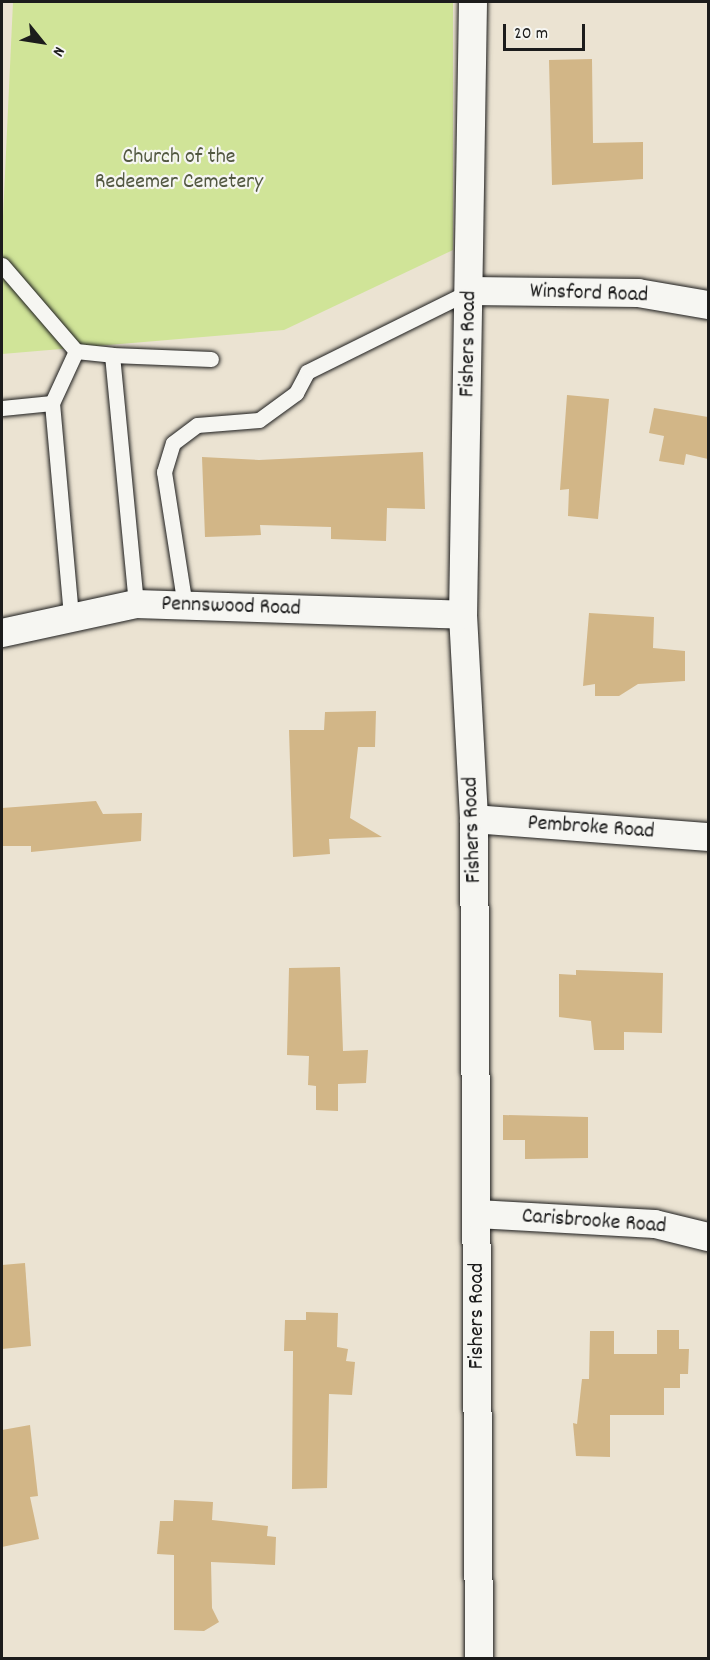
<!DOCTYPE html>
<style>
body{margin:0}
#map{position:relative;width:710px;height:1660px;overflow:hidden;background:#ebe3d2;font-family:Dekko,sans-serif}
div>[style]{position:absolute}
.green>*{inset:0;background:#d0e498}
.building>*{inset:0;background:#d2b687}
.roads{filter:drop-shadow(0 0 2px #1c1c1c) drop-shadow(0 0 2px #1c1c1c)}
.service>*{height:15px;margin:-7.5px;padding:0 7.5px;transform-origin:7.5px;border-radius:7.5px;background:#f6f6f2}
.minor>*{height:28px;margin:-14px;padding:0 14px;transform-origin:14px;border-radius:14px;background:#f6f6f2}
span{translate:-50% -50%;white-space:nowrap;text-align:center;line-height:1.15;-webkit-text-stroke:4.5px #f6f6f2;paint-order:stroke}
.park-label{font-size:22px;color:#525841}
.street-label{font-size:22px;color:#1c1c1c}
.frame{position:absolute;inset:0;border:3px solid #1c1c1c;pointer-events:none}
.north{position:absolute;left:12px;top:12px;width:60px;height:60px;-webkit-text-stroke:4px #f6f6f2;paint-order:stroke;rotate:120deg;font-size:16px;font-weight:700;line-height:24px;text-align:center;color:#1c1c1c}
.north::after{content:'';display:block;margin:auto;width:21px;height:27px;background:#1c1c1c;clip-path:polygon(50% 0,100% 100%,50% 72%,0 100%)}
.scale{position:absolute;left:503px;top:24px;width:82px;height:27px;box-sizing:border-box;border:3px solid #1c1c1c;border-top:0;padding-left:8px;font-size:18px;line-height:21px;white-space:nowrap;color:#1c1c1c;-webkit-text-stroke:4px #f6f6f2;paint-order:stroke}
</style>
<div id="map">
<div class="green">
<i style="clip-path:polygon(13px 2px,453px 2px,453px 250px,284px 330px,2px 354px,2px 238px)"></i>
</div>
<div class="building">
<i style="clip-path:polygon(592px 59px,593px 143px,643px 142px,643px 179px,552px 185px,549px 60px)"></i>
<i style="clip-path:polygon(567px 395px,609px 399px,598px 519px,568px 516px,569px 489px,560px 490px)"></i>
<i style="clip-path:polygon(654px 408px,708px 417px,708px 459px,686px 454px,684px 465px,659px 461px,664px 436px,649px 433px)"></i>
<i style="clip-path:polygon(423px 452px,425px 509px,387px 508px,386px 541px,331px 539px,331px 527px,260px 525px,261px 535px,205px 537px,202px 457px,259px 460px)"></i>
<i style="clip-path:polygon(589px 613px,654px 617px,653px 648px,685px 651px,685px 681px,638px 684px,619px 696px,595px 696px,595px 684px,583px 686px)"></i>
<i style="clip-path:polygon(376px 711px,375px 747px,358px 747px,350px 818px,382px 837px,329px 839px,330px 854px,293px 857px,289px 730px,324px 730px,325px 712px)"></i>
<i style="clip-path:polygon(96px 801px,103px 814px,142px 813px,141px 841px,31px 852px,31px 846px,2px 846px,2px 808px)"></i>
<i style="clip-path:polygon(340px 967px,343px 1051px,368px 1050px,366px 1083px,338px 1084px,338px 1111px,316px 1110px,316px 1086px,308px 1085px,309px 1056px,287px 1055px,289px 968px)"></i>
<i style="clip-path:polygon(576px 970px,663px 973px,662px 1033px,624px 1032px,624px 1050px,594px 1050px,591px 1021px,559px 1017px,559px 974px,576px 975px)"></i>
<i style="clip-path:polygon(503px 1115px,588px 1117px,588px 1158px,525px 1159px,525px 1140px,503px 1140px)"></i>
<i style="clip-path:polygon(25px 1263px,31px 1346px,2px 1349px,2px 1265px)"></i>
<i style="clip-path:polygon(306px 1312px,338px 1313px,337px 1347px,348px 1349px,346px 1361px,355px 1362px,352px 1395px,329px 1394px,327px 1488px,292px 1489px,293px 1351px,284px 1351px,285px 1320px,306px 1320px)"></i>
<i style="clip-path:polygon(657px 1330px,679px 1330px,679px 1349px,689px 1349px,688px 1374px,680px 1374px,680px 1388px,664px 1388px,664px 1415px,610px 1415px,610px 1457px,576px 1456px,573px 1423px,577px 1424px,582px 1379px,589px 1379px,590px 1331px,614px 1331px,614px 1354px,657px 1354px)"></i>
<i style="clip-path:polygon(30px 1425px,38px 1496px,30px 1497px,39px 1539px,2px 1547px,2px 1430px)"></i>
<i style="clip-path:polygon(174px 1500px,213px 1502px,212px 1520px,268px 1526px,267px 1536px,276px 1537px,275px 1565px,211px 1562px,212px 1608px,219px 1622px,204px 1631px,174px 1630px,174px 1555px,157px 1554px,160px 1521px,173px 1521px)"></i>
</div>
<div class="roads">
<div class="service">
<i style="left:2px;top:265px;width:113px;rotate:49.3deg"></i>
<i style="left:52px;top:403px;width:57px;rotate:-65.2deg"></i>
<i style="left:76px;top:351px;width:36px;rotate:6deg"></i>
<i style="left:2px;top:408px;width:50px;rotate:-5.7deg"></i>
<i style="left:52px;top:403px;width:216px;rotate:84.9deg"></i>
<i style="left:136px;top:604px;width:250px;rotate:-95.5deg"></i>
<i style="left:112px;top:355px;width:99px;rotate:2.3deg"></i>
<i style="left:185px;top:606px;width:136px;rotate:-98.9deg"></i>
<i style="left:164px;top:472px;width:30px;rotate:-73deg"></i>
<i style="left:173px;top:443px;width:30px;rotate:-37deg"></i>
<i style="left:197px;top:425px;width:62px;rotate:-4.6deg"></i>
<i style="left:259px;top:420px;width:46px;rotate:-36.1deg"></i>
<i style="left:296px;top:393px;width:24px;rotate:-62deg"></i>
<i style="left:307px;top:372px;width:182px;rotate:-26.4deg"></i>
</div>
<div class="minor">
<i style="left:473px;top:2px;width:613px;rotate:90.93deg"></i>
<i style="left:463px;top:615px;width:204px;rotate:86.9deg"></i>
<i style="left:474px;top:819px;width:839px;rotate:89.66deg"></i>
<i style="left:470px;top:291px;width:168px;rotate:0.7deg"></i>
<i style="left:638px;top:293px;width:71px;rotate:9.7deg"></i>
<i style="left:2px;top:633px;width:137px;rotate:-12.2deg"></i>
<i style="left:136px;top:604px;width:327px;rotate:1.9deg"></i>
<i style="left:474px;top:819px;width:235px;rotate:4.4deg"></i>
<i style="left:477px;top:1214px;width:178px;rotate:3.2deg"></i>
<i style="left:655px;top:1224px;width:55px;rotate:13.8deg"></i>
</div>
</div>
<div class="park-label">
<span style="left:179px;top:170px">Church of the<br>Redeemer Cemetery</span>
</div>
<div class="street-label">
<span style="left:589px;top:294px;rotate:2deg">Winsford Road</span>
<span style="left:469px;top:344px;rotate:-89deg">Fishers Road</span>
<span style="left:231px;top:607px;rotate:2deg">Pennswood Road</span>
<span style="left:591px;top:828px;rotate:4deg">Pembroke Road</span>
<span style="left:473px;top:830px;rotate:-92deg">Fishers Road</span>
<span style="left:594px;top:1222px;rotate:4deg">Carisbrooke Road</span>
<span style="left:478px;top:1316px;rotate:-90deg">Fishers Road</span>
</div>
<div class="frame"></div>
<div class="north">N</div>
<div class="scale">20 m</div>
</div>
